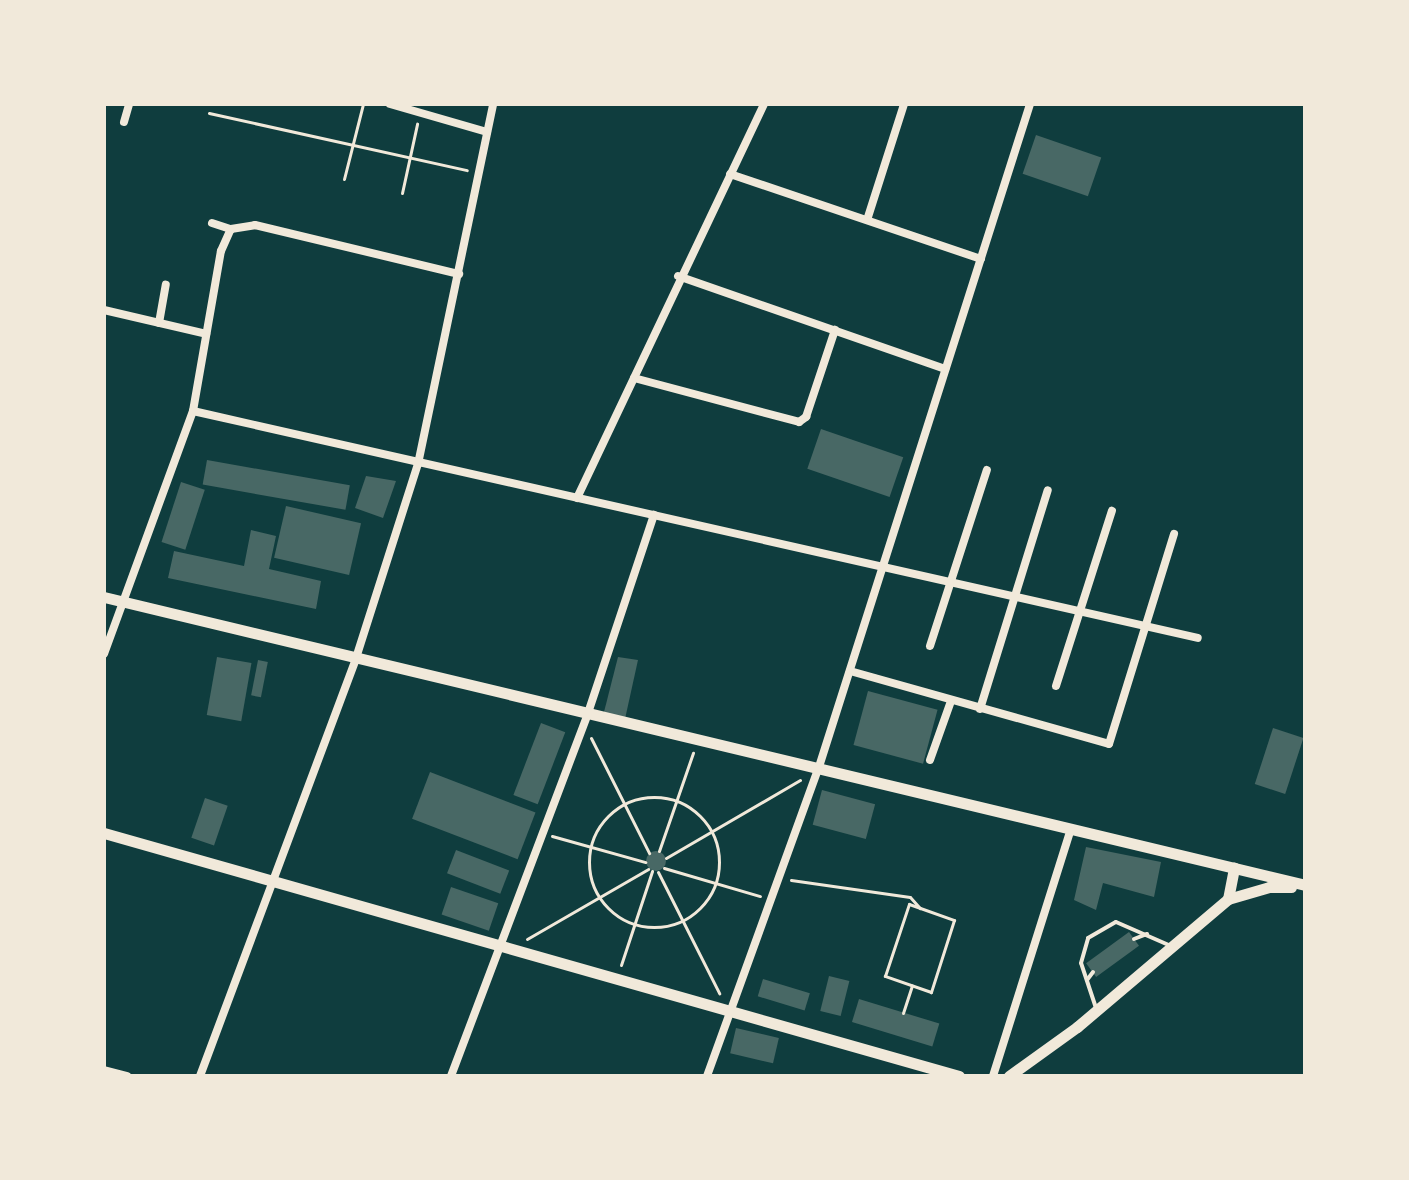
<!DOCTYPE html>
<style>
body{margin:0}
#map{position:relative;width:1409px;height:1180px;overflow:hidden;background:#0f3d3e;font-family:"Roboto Condensed",sans-serif}
div>[style]{position:absolute}
.building>*{inset:0;background:#486865;transform-origin:0 0}
.round{border-radius:50%}
.path>*{height:3px;margin:-1.5px;padding:0 1.5px;transform-origin:1.5px;border-radius:1.5px;background:#f1e9da}
.path>.ring{margin:-1.5px;padding:0;box-sizing:content-box;background:none;border:3px solid #f1e9da;border-radius:50%}
.service>*{height:4px;margin:-2px;padding:0 2px;transform-origin:2px;border-radius:2px;background:#f1e9da}
.minor>*{height:8px;margin:-4px;padding:0 4px;transform-origin:4px;border-radius:4px;background:#f1e9da}
.tertiary>*{height:11px;margin:-5.5px;padding:0 5.5px;transform-origin:5.5px;border-radius:5.5px;background:#f1e9da}
span{translate:-50% -50%;white-space:nowrap;text-align:center;line-height:1.15;-webkit-text-stroke:7px #f1e9da;paint-order:stroke}
.frame{position:absolute;inset:0;border:106px solid #f1e9da;pointer-events:none}
</style>
<div id="map">
<div class="building">
<i style="left:1036px;top:135px;width:69px;height:41px;rotate:19deg"></i>
<i style="left:821px;top:429px;width:87px;height:42px;rotate:19deg"></i>
<i style="left:207px;top:460px;width:145px;height:25px;rotate:10deg"></i>
<i style="clip-path:polygon(366px 476px,396px 481px,383px 518px,355px 508px)"></i>
<i style="left:181px;top:482px;width:25px;height:63px;rotate:18deg"></i>
<i style="left:286px;top:506px;width:77px;height:53px;rotate:13deg"></i>
<i style="clip-path:polygon(251px 530px,276px 536px,269px 569px,321px 581px,316px 609px,168px 578px,174px 551px,244px 566px)"></i>
<i style="left:217px;top:657px;width:35px;height:59px;rotate:10deg"></i>
<i style="clip-path:polygon(618px 657px,638px 660px,625px 719px,604px 712px)"></i>
<i style="left:258px;top:660px;width:10px;height:36px;rotate:11deg"></i>
<i style="left:868px;top:691px;width:72px;height:56px;rotate:15deg"></i>
<i style="left:541px;top:723px;width:26px;height:77px;rotate:21deg"></i>
<i style="left:1273px;top:728px;width:32px;height:59px;rotate:18deg"></i>
<i style="left:430px;top:772px;width:113px;height:50px;rotate:21deg"></i>
<i style="left:822px;top:790px;width:55px;height:36px;rotate:15deg"></i>
<i style="left:205px;top:798px;width:24px;height:42px;rotate:19deg"></i>
<i style="clip-path:polygon(1086px 847px,1161px 862px,1154px 897px,1103px 883px,1096px 910px,1074px 900px)"></i>
<i style="left:456px;top:850px;width:57px;height:25px;rotate:21deg"></i>
<i class="round" style="left:646px;top:851px;width:20px;height:20px"></i>
<i style="left:451px;top:887px;width:50px;height:29px;rotate:19deg"></i>
<i style="left:1129px;top:932px;width:17px;height:53px;rotate:54deg"></i>
<i style="left:829px;top:976px;width:21px;height:36px;rotate:14deg"></i>
<i style="left:763px;top:979px;width:49px;height:18px;rotate:17deg"></i>
<i style="left:859px;top:999px;width:84px;height:24px;rotate:17deg"></i>
<i style="left:736px;top:1028px;width:44px;height:26px;rotate:13deg"></i>
</div>
<div class="path">
<i style="left:209px;top:113px;width:264px;rotate:12.5deg"></i>
<i style="left:344px;top:179px;width:77px;rotate:-75.8deg"></i>
<i style="left:402px;top:193px;width:71px;rotate:-77.7deg"></i>
<i style="left:591px;top:738px;width:129px;rotate:63.2deg"></i>
<i class="ring" style="left:589px;top:797px;width:127px;height:127px"></i>
<i style="left:552px;top:836px;width:97px;rotate:15.6deg"></i>
<i style="left:659px;top:851px;width:104px;rotate:-70.9deg"></i>
<i style="left:666px;top:858px;width:155px;rotate:-30.2deg"></i>
<i style="left:664px;top:868px;width:100px;rotate:16.3deg"></i>
<i style="left:658px;top:872px;width:136px;rotate:63.2deg"></i>
<i style="left:791px;top:880px;width:120px;rotate:8.1deg"></i>
<i style="left:910px;top:897px;width:15px;rotate:48deg"></i>
<i style="left:909px;top:904px;width:48px;rotate:19.6deg"></i>
<i style="left:954px;top:920px;width:76px;rotate:107.7deg"></i>
<i style="left:931px;top:992px;width:49px;rotate:-160.8deg"></i>
<i style="left:885px;top:976px;width:76px;rotate:-71.6deg"></i>
<i style="left:527px;top:939px;width:140px;rotate:-30deg"></i>
<i style="left:621px;top:965px;width:99px;rotate:-71.7deg"></i>
<i style="left:903px;top:1013px;width:29px;rotate:-72deg"></i>
</div>
<div class="service">
<i style="left:1134px;top:939px;width:14px;rotate:-21deg"></i>
<i style="left:1087px;top:980px;width:10px;rotate:-53deg"></i>
<i style="left:1096px;top:1008px;width:47px;rotate:-108.4deg"></i>
<i style="left:1081px;top:963px;width:26px;rotate:-74deg"></i>
<i style="left:1088px;top:938px;width:32px;rotate:-30deg"></i>
<i style="left:1116px;top:922px;width:60px;rotate:23.6deg"></i>
</div>
<div class="minor">
<i style="left:390px;top:104px;width:101px;rotate:16.1deg"></i>
<i style="left:124px;top:122px;width:19px;rotate:-74deg"></i>
<i style="left:730px;top:174px;width:265px;rotate:18.7deg"></i>
<i style="left:868px;top:217px;width:119px;rotate:-72.3deg"></i>
<i style="left:212px;top:223px;width:20px;rotate:18deg"></i>
<i style="left:678px;top:276px;width:283px;rotate:19.2deg"></i>
<i style="left:104px;top:310px;width:105px;rotate:13.2deg"></i>
<i style="left:159px;top:323px;width:39px;rotate:-80deg"></i>
<i style="left:634px;top:378px;width:171px;rotate:14.9deg"></i>
<i style="left:799px;top:422px;width:9px;rotate:-36deg"></i>
<i style="left:806px;top:417px;width:92px;rotate:-71.6deg"></i>
<i style="left:193px;top:411px;width:1030px;rotate:12.73deg"></i>
<i style="left:577px;top:498px;width:436px;rotate:-64.6deg"></i>
<i style="left:930px;top:646px;width:185px;rotate:-72.1deg"></i>
<i style="left:104px;top:654px;width:259px;rotate:-69.9deg"></i>
<i style="left:193px;top:411px;width:162px;rotate:-80.1deg"></i>
<i style="left:221px;top:251px;width:24px;rotate:-66deg"></i>
<i style="left:231px;top:229px;width:24px;rotate:-9deg"></i>
<i style="left:255px;top:225px;width:210px;rotate:13.5deg"></i>
<i style="left:850px;top:671px;width:269px;rotate:15.7deg"></i>
<i style="left:1109px;top:744px;width:220px;rotate:-72.8deg"></i>
<i style="left:1056px;top:686px;width:184px;rotate:-72.3deg"></i>
<i style="left:980px;top:709px;width:229px;rotate:-72.8deg"></i>
<i style="left:930px;top:760px;width:63px;rotate:-70.4deg"></i>
<i style="left:104px;top:1070px;width:24px;rotate:15deg"></i>
<i style="left:200px;top:1076px;width:446px;rotate:-69.5deg"></i>
<i style="left:356px;top:658px;width:204px;rotate:-72.3deg"></i>
<i style="left:418px;top:464px;width:368px;rotate:-78.2deg"></i>
<i style="left:451px;top:1076px;width:388px;rotate:-69.3deg"></i>
<i style="left:588px;top:713px;width:209px;rotate:-71.6deg"></i>
<i style="left:707px;top:1076px;width:326px;rotate:-70.1deg"></i>
<i style="left:818px;top:770px;width:699px;rotate:-72.34deg"></i>
<i style="left:993px;top:1076px;width:259px;rotate:-72.5deg"></i>
</div>
<div class="tertiary">
<i style="left:104px;top:597px;width:1235px;rotate:13.48deg"></i>
<i style="left:104px;top:833px;width:889px;rotate:15.87deg"></i>
<i style="left:1228px;top:899px;width:32px;rotate:-79deg"></i>
<i style="left:1009px;top:1076px;width:84px;rotate:-35.8deg"></i>
<i style="left:1077px;top:1027px;width:198px;rotate:-40.3deg"></i>
<i style="left:1228px;top:899px;width:43px;rotate:-16.3deg"></i>
<i style="left:1269px;top:887px;width:22px"></i>
</div>
<div class="frame"></div>
</div>
